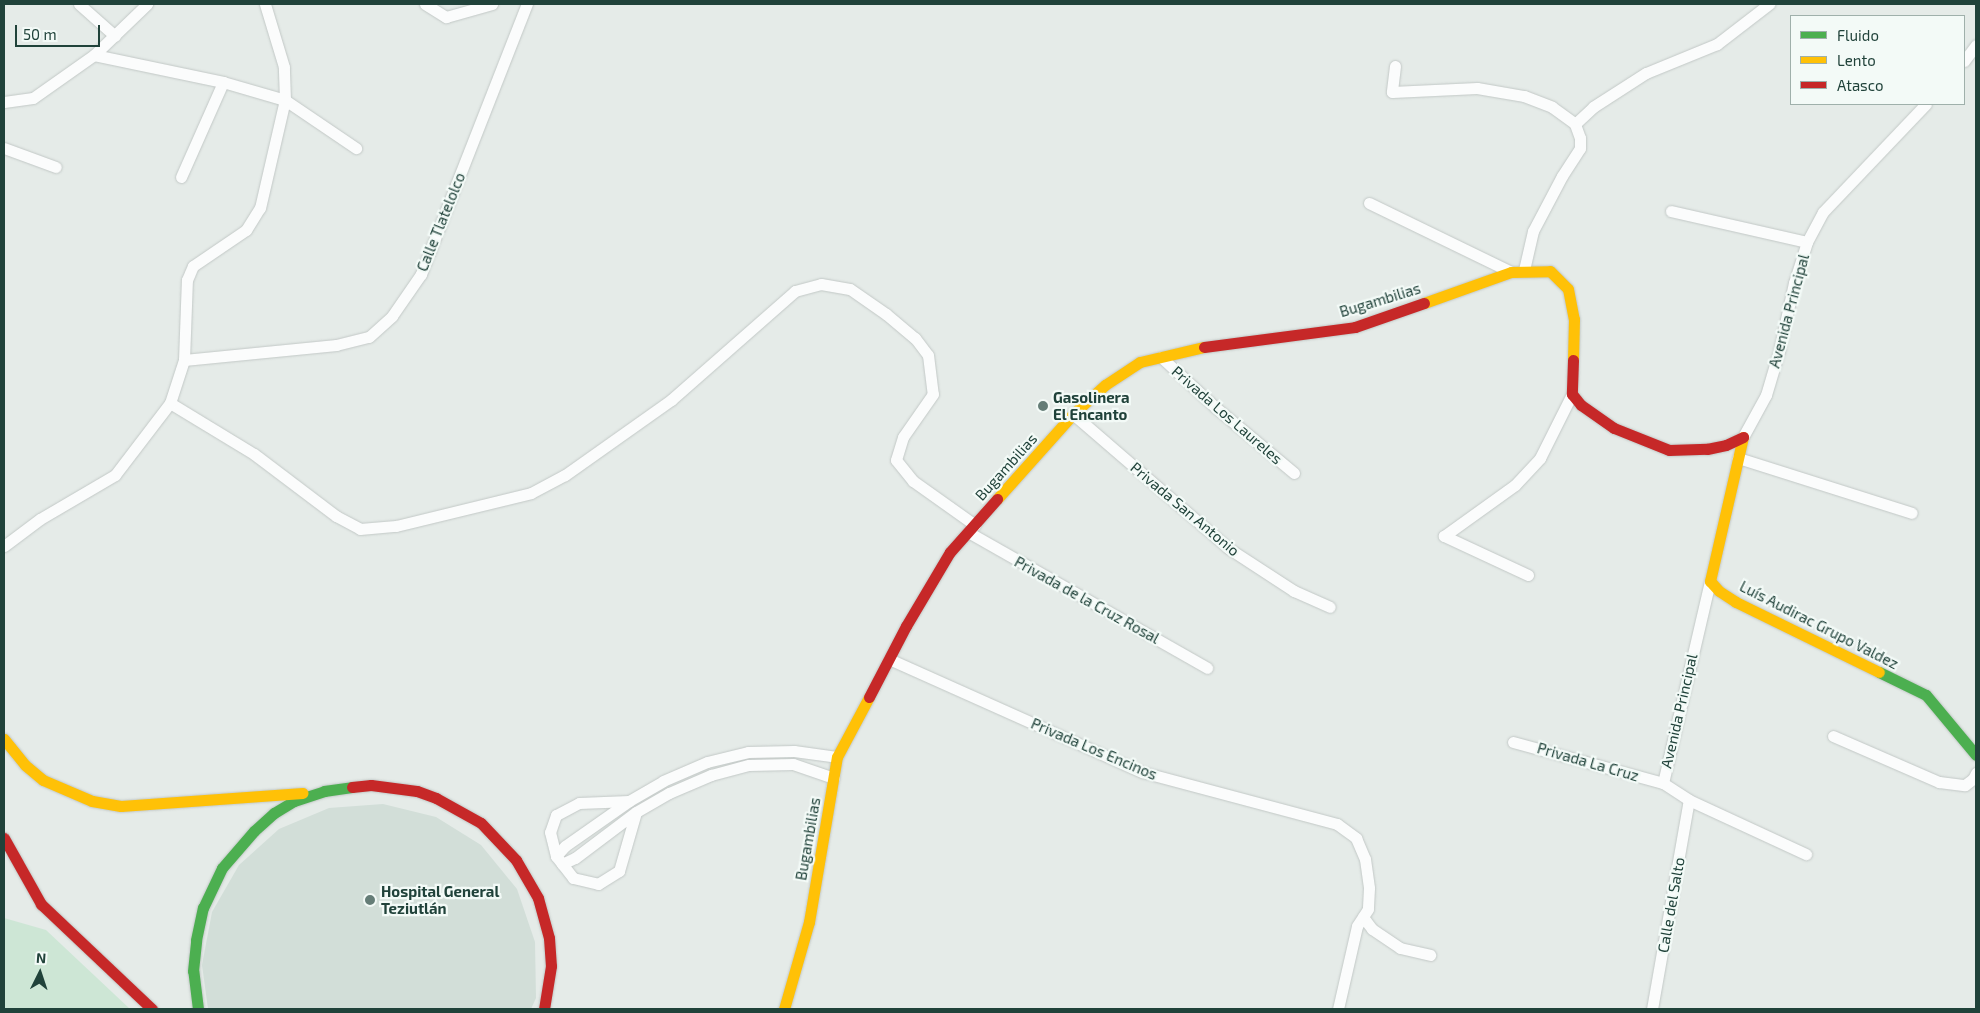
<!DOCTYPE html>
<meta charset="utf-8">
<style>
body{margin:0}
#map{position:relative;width:1980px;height:1013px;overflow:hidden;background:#e5ebe8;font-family:"Exo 2",sans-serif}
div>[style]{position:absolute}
.built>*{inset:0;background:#d2ded8}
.green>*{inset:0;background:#cde6d5}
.roads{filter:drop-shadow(0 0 1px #c2c8c6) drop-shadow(0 0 1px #c2c8c6)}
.street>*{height:11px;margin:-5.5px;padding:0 5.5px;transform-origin:5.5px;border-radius:5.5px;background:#fbfcfc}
.fast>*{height:11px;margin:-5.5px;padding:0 5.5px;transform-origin:5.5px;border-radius:5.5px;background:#4caf50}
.slow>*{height:11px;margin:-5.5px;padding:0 5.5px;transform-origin:5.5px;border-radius:5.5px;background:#ffc107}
.jam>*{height:11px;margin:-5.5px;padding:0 5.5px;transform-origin:5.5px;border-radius:5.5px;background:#c62828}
.dots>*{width:14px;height:14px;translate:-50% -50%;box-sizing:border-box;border:2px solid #f3faf7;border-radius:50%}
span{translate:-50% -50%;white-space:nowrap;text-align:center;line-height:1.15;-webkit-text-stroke:4.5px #f3faf7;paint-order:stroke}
.street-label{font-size:15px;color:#20423a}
.poi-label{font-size:15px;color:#20423a;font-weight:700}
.left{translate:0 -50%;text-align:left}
.frame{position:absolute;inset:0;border:5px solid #20423a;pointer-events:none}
.legend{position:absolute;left:1790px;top:15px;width:175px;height:90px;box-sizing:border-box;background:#f3faf7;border:1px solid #9fb0ab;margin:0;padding:6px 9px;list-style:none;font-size:15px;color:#20423a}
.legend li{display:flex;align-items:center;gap:10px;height:25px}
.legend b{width:25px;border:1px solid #9fb0ab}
.north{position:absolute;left:15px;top:948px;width:50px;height:50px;-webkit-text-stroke:4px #f3faf7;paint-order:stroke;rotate:4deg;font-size:14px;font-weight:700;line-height:20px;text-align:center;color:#20423a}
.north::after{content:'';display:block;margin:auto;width:18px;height:22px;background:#20423a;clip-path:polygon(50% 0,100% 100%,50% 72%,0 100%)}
.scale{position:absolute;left:15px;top:25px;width:85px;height:22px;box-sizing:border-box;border:2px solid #20423a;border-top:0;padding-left:6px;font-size:15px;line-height:18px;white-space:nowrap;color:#20423a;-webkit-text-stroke:4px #f3faf7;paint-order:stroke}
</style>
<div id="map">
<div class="built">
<i style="clip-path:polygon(383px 804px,436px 817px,481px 845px,517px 889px,535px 942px,536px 998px,531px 1009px,208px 1009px,202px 965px,212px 912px,239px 865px,279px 829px,329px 808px)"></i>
</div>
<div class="green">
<i style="clip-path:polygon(4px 918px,46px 930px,130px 1009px,4px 1009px)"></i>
</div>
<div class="roads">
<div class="street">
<i style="left:79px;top:4px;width:48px;rotate:41.6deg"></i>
<i style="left:425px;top:4px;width:25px;rotate:32deg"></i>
<i style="left:446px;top:17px;width:48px;rotate:-15.8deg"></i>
<i style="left:94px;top:55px;width:132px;rotate:11.8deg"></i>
<i style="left:223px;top:82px;width:65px;rotate:16.2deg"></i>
<i style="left:285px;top:100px;width:86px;rotate:34.1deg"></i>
<i style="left:1964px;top:61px;width:20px;rotate:-53deg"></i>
<i style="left:1395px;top:66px;width:26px;rotate:97deg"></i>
<i style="left:1392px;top:92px;width:85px;rotate:-2.7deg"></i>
<i style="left:1477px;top:88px;width:48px;rotate:9.7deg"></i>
<i style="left:1524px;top:96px;width:30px;rotate:21deg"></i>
<i style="left:1552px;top:107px;width:29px;rotate:36deg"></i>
<i style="left:4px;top:102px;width:29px;rotate:-8deg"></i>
<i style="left:33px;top:98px;width:75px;rotate:-35.2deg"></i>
<i style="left:94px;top:55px;width:74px;rotate:-43.9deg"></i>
<i style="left:1575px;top:124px;width:25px;rotate:-43deg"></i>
<i style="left:1593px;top:107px;width:63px;rotate:-32.7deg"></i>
<i style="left:1646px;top:73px;width:77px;rotate:-22.2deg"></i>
<i style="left:1717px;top:44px;width:66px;rotate:-37.6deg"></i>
<i style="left:4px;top:148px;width:55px;rotate:20.1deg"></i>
<i style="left:181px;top:177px;width:104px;rotate:-66.1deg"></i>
<i style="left:1369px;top:203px;width:158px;rotate:25.9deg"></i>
<i style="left:1671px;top:211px;width:139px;rotate:12.8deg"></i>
<i style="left:1524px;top:270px;width:40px;rotate:-77deg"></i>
<i style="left:1533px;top:231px;width:62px;rotate:-62.2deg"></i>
<i style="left:1562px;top:176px;width:33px;rotate:-57deg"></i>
<i style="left:1580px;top:148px;width:10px;rotate:-90deg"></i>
<i style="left:1580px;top:138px;width:15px;rotate:-110deg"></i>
<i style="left:1161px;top:357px;width:74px;rotate:42.8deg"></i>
<i style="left:1215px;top:407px;width:103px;rotate:39.9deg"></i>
<i style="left:184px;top:360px;width:153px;rotate:-5.6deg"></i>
<i style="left:336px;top:345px;width:34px;rotate:-14deg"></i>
<i style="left:369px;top:337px;width:31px;rotate:-42deg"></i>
<i style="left:392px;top:316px;width:51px;rotate:-55.4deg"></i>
<i style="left:421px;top:274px;width:290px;rotate:-68.6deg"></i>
<i style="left:170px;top:403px;width:98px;rotate:31.3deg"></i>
<i style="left:254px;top:454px;width:103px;rotate:37.1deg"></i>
<i style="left:336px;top:516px;width:27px;rotate:28deg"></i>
<i style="left:360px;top:529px;width:36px;rotate:-5deg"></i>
<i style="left:396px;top:526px;width:139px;rotate:-13.7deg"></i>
<i style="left:531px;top:493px;width:38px;rotate:-28deg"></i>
<i style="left:565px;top:475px;width:130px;rotate:-35.3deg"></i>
<i style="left:671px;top:400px;width:165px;rotate:-41.3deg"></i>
<i style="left:795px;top:291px;width:27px;rotate:-15deg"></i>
<i style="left:821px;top:284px;width:29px;rotate:10deg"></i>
<i style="left:850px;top:289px;width:44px;rotate:34.8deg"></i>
<i style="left:886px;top:314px;width:38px;rotate:40deg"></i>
<i style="left:915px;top:338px;width:21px;rotate:53deg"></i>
<i style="left:928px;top:355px;width:39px;rotate:83deg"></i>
<i style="left:933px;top:394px;width:52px;rotate:124.9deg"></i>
<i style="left:903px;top:437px;width:24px;rotate:107deg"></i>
<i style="left:896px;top:460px;width:27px;rotate:51deg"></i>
<i style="left:913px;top:481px;width:76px;rotate:35.4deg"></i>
<i style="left:1073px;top:414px;width:205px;rotate:40.8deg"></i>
<i style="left:1228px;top:548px;width:79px;rotate:33.1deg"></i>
<i style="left:1294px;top:591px;width:39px;rotate:24deg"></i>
<i style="left:1743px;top:437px;width:48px;rotate:-61.3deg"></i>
<i style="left:1766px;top:395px;width:46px;rotate:-73.5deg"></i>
<i style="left:1779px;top:351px;width:70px;rotate:-77.6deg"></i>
<i style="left:1794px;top:283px;width:43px;rotate:-72.4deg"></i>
<i style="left:1807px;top:242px;width:34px;rotate:-62deg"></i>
<i style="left:1823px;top:212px;width:149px;rotate:-46.4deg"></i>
<i style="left:1738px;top:458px;width:182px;rotate:17.5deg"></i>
<i style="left:968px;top:532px;width:275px;rotate:29.6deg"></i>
<i style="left:4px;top:546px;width:45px;rotate:-36.9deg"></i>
<i style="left:40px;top:519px;width:87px;rotate:-30.4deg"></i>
<i style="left:115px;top:475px;width:91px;rotate:-52.6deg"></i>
<i style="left:170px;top:403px;width:45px;rotate:-72deg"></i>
<i style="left:184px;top:360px;width:80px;rotate:-87.9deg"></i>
<i style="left:187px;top:280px;width:15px;rotate:-67deg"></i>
<i style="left:193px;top:266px;width:64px;rotate:-34.2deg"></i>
<i style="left:246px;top:230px;width:26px;rotate:-58deg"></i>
<i style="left:260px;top:208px;width:111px;rotate:-77deg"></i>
<i style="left:285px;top:100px;width:33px;rotate:-92deg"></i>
<i style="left:284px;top:67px;width:66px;rotate:-106.8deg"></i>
<i style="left:1528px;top:575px;width:93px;rotate:-155.1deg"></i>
<i style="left:1444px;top:536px;width:87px;rotate:-35.7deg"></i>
<i style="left:1515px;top:485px;width:37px;rotate:-47deg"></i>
<i style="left:1540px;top:458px;width:72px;rotate:-63.4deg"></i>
<i style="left:889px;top:659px;width:277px;rotate:24.1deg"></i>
<i style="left:1142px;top:772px;width:202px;rotate:14.9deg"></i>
<i style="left:1337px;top:824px;width:24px;rotate:36deg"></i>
<i style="left:1356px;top:838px;width:23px;rotate:67deg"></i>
<i style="left:1365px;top:859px;width:29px;rotate:82deg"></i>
<i style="left:1369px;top:888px;width:21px;rotate:93deg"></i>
<i style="left:1368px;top:909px;width:20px;rotate:123deg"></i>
<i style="left:1357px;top:926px;width:85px;rotate:102.9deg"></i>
<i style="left:1833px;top:736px;width:116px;rotate:23.5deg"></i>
<i style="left:1939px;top:782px;width:26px;rotate:7deg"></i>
<i style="left:1965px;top:785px;width:10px;rotate:-37deg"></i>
<i style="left:1973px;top:779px;width:7px;rotate:-63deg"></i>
<i style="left:1513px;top:742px;width:156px;rotate:15.3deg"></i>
<i style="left:1663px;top:783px;width:31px;rotate:33deg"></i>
<i style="left:1689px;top:800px;width:129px;rotate:24.8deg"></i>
<i style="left:1663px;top:783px;width:207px;rotate:-76.9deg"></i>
<i style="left:629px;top:801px;width:50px;rotate:177.7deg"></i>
<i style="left:579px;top:803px;width:26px;rotate:152deg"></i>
<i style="left:556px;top:815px;width:18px;rotate:109deg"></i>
<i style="left:550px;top:832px;width:25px;rotate:76deg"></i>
<i style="left:556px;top:856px;width:28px;rotate:52deg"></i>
<i style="left:573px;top:878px;width:26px;rotate:13deg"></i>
<i style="left:598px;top:884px;width:25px;rotate:-32deg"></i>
<i style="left:619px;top:871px;width:61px;rotate:-73.9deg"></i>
<i style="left:556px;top:856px;width:13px;rotate:-48deg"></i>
<i style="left:565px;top:846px;width:78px;rotate:-35.1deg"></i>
<i style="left:629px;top:801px;width:39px;rotate:-30deg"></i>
<i style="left:663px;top:781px;width:48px;rotate:-23.4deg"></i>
<i style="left:707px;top:762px;width:42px;rotate:-13.7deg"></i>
<i style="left:748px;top:752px;width:46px;rotate:-1.2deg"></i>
<i style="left:794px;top:751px;width:43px;rotate:7.9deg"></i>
<i style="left:562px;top:864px;width:14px;rotate:-25deg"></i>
<i style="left:575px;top:858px;width:76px;rotate:-37deg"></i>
<i style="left:636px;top:812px;width:38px;rotate:-30deg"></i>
<i style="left:669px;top:793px;width:46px;rotate:-23.2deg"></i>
<i style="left:711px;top:775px;width:39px;rotate:-15deg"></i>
<i style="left:749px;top:765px;width:44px;rotate:-1.3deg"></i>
<i style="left:793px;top:764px;width:43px;rotate:18.9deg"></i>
<i style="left:1363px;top:917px;width:15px;rotate:53deg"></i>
<i style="left:1372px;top:929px;width:34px;rotate:34deg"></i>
<i style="left:1400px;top:948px;width:31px;rotate:13deg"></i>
<i style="left:1652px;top:1009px;width:212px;rotate:-80deg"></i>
</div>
<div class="fast">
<i style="left:1879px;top:672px;width:52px;rotate:26.1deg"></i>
<i style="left:1926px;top:695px;width:78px;rotate:50.2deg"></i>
<i style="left:198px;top:1009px;width:38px;rotate:-97deg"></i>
<i style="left:193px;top:971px;width:31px;rotate:-84deg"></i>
<i style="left:196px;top:940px;width:33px;rotate:-78deg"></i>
<i style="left:203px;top:908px;width:44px;rotate:-64.6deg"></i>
<i style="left:222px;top:868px;width:49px;rotate:-49.1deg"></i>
<i style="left:254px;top:831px;width:27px;rotate:-42deg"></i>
<i style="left:274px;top:813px;width:23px;rotate:-31deg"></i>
<i style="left:294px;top:801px;width:32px;rotate:-18deg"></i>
<i style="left:324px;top:791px;width:28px;rotate:-8deg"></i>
</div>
<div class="slow">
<i style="left:1424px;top:303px;width:92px;rotate:-19.6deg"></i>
<i style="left:1511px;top:272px;width:39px;rotate:-1deg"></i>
<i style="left:1550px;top:271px;width:25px;rotate:45deg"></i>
<i style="left:1568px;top:289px;width:31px;rotate:79deg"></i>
<i style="left:1574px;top:319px;width:41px;rotate:91.4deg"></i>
<i style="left:1743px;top:437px;width:148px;rotate:102.9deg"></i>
<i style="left:1710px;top:581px;width:13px;rotate:48deg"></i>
<i style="left:1719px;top:591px;width:20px;rotate:33deg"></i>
<i style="left:1736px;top:602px;width:159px;rotate:26.1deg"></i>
<i style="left:997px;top:499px;width:114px;rotate:-48.2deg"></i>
<i style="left:1073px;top:414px;width:43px;rotate:-42.2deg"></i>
<i style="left:1105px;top:385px;width:42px;rotate:-33.3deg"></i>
<i style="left:1140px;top:362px;width:66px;rotate:-13.2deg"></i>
<i style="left:4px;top:739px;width:33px;rotate:51deg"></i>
<i style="left:25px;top:765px;width:23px;rotate:40deg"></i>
<i style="left:43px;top:780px;width:53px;rotate:23.2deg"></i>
<i style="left:92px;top:801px;width:29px;rotate:10deg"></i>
<i style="left:121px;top:806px;width:182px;rotate:-4.1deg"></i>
<i style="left:784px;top:1009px;width:91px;rotate:-74deg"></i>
<i style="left:809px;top:922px;width:167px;rotate:-80.4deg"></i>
<i style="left:837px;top:757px;width:68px;rotate:-61.9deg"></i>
</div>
<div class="jam">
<i style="left:1204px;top:347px;width:152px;rotate:-7.5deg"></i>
<i style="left:1355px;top:327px;width:73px;rotate:-19.2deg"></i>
<i style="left:1573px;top:360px;width:34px;rotate:92deg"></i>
<i style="left:1572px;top:394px;width:14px;rotate:51deg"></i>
<i style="left:1581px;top:405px;width:40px;rotate:34.9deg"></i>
<i style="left:1614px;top:428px;width:59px;rotate:21.8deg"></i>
<i style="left:1669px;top:450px;width:38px;rotate:-2deg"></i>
<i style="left:1707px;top:449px;width:19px;rotate:-12deg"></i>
<i style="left:1726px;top:445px;width:19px;rotate:-25deg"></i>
<i style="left:869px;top:697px;width:80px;rotate:-62.5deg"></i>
<i style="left:906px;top:626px;width:86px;rotate:-59.3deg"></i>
<i style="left:950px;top:552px;width:71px;rotate:-48.4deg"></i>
<i style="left:352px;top:787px;width:19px;rotate:-6deg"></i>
<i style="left:371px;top:785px;width:46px;rotate:7.4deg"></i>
<i style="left:417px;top:791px;width:20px;rotate:20deg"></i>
<i style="left:436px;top:798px;width:51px;rotate:29.1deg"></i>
<i style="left:481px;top:823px;width:51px;rotate:46.6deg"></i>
<i style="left:516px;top:860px;width:44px;rotate:59.9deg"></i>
<i style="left:538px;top:898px;width:41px;rotate:74.6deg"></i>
<i style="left:549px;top:938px;width:28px;rotate:86deg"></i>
<i style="left:551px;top:966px;width:44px;rotate:99.2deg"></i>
<i style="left:4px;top:838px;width:76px;rotate:60.7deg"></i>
<i style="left:41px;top:904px;width:153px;rotate:43.4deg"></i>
</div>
</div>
<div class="dots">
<i style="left:1043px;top:406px;background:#657d77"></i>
<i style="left:370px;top:900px;background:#657d77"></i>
</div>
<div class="street-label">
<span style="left:441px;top:222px;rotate:-68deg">Calle Tlatelolco</span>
<span style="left:1380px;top:300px;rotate:-17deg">Bugambilias</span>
<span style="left:1789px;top:311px;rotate:-75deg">Avenida Principal</span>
<span style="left:1227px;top:415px;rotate:41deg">Privada Los Laureles</span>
<span style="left:1006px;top:467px;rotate:-48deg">Bugambilias</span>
<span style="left:1185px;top:509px;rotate:40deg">Privada San Antonio</span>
<span style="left:1087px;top:600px;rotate:29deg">Privada de la Cruz Rosal</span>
<span style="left:1819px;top:625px;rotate:27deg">Luís Audirac Grupo Valdez</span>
<span style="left:1679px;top:711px;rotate:-77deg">Avenida Principal</span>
<span style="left:1094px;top:749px;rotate:23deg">Privada Los Encinos</span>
<span style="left:1588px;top:762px;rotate:16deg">Privada La Cruz</span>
<span style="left:808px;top:839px;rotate:-80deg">Bugambilias</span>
<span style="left:1671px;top:905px;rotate:-80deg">Calle del Salto</span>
</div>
<div class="poi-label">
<span class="left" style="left:1053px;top:406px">Gasolinera<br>El Encanto</span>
<span class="left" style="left:381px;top:900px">Hospital General<br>Teziutlán</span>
</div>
<div class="frame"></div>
<ul class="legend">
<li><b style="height:6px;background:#4caf50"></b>Fluido</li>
<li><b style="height:6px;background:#ffc107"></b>Lento</li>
<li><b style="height:6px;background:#c62828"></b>Atasco</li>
</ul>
<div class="north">N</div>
<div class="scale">50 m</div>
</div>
